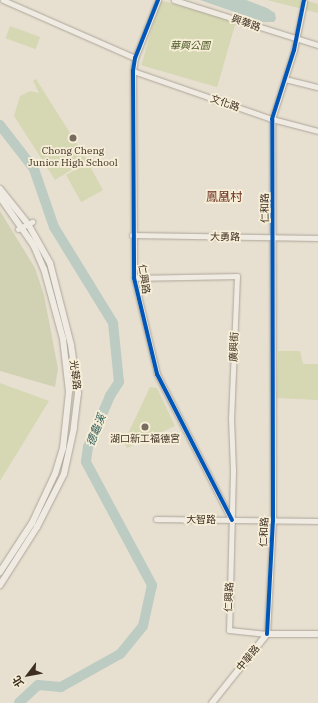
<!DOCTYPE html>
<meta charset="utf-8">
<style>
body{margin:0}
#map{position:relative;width:318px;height:703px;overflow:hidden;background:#e7e0d1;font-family:"IBM Plex Serif","Noto Sans TC",serif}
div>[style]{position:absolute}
.green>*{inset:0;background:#d6d7b3;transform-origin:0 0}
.cemetery>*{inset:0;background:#d1d1b3}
.water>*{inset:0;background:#bcccc2}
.river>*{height:10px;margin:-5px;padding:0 5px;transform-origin:5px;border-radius:5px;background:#bcccc2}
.roads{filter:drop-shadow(0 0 1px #ada599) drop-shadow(0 0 1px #ada599)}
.minor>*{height:5px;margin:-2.5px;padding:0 2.5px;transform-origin:2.5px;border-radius:2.5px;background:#efebe3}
.tertiary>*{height:6px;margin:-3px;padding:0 3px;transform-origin:3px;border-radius:3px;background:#efebe3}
.cycleway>*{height:4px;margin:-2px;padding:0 2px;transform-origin:2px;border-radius:2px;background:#0057b8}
.dots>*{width:11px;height:11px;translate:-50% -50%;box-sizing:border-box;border:2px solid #f7eed8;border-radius:50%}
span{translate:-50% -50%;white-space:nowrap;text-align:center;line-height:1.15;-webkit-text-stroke:3.5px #f7eed8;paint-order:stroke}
.street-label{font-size:10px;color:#3d2e20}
.park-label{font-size:10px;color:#4d5a26;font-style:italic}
.poi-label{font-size:10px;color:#3d2e20}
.water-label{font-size:11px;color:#2f5d5a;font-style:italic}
.quarter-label{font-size:12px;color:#6b2e1e}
.north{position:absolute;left:8px;top:655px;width:40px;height:40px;-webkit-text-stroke:3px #f7eed8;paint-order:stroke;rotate:238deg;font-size:11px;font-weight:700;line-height:16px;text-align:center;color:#3d2e20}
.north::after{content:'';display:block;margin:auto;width:14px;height:18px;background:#3d2e20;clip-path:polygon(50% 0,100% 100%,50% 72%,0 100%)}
</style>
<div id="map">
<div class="green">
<i style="left:160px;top:0;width:79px;height:68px;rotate:16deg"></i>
<i style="clip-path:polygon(267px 0,305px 0,318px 4px,318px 13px)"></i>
<i style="left:10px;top:26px;width:32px;height:13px;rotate:20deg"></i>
<i style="clip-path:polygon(36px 79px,87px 160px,55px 180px,14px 116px,20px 96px,30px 91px,39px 93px,33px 81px)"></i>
<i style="left:88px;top:163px;width:31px;height:25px;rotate:61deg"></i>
<i style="clip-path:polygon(278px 351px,300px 351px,303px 364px,318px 364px,318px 400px,277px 398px)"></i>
<i style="clip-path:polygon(0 383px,49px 401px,0 481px)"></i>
<i style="clip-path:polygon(150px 387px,157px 388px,175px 426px,127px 448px,124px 442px)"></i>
</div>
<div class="cemetery">
<i style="clip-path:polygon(0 211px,35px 268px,44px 295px,58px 369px,55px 387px,0 371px)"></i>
</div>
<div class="water">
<i style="clip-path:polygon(200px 0,246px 0,267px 8px,275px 13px,276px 19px,274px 22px,263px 22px)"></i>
</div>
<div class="river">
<i style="left:0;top:125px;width:56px;rotate:52.3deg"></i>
<i style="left:34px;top:169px;width:61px;rotate:71deg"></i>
<i style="left:54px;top:227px;width:113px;rotate:58.4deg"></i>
<i style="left:113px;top:323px;width:59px;rotate:84.2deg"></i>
<i style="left:119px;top:382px;width:17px;rotate:123deg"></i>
<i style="left:110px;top:396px;width:56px;rotate:113.3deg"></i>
<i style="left:88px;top:447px;width:15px;rotate:98deg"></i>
<i style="left:86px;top:462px;width:140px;rotate:61.8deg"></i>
<i style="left:152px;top:585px;width:42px;rotate:102.4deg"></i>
<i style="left:143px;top:626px;width:36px;rotate:129deg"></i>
<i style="left:120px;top:654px;width:68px;rotate:150.8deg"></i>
<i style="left:61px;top:687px;width:23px;rotate:-175deg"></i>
<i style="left:38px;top:685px;width:26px;rotate:137deg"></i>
</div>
<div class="roads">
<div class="minor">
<i style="left:3px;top:0;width:144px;rotate:23.7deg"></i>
<i style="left:158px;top:0;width:62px;rotate:111.6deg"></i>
<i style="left:135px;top:58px;width:13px;rotate:99deg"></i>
<i style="left:133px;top:71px;width:207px;rotate:89.7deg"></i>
<i style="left:134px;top:278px;width:99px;rotate:76.5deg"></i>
<i style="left:157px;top:374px;width:163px;rotate:63deg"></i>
<i style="left:174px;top:0;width:151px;rotate:17.4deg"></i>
<i style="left:133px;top:71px;width:147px;rotate:19.1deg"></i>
<i style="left:272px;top:119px;width:48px;rotate:14.6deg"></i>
<i style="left:285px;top:79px;width:34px;rotate:14deg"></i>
<i style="left:18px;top:229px;width:16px;rotate:-27deg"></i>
<i style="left:132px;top:235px;width:186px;rotate:0.9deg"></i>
<i style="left:134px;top:278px;width:103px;rotate:-1.1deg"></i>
<i style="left:237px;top:276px;width:142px;rotate:92.4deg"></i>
<i style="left:231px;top:418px;width:52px;rotate:87.8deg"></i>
<i style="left:233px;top:470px;width:160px;rotate:91.4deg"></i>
<i style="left:229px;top:630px;width:38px;rotate:6deg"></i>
<i style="left:267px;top:634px;width:113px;rotate:-87deg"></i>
<i style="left:273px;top:521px;width:402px;rotate:-90.1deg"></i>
<i style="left:272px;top:119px;width:72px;rotate:-72.3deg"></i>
<i style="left:294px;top:50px;width:49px;rotate:-78.2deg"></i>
<i style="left:156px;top:519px;width:162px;rotate:0.7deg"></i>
</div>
<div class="tertiary">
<i style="left:0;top:189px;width:45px;rotate:51.3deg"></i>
<i style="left:28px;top:224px;width:45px;rotate:60.6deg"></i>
<i style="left:50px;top:263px;width:85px;rotate:75.6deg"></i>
<i style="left:71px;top:345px;width:49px;rotate:81.7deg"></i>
<i style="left:78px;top:393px;width:35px;rotate:97deg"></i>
<i style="left:74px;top:428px;width:47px;rotate:102.3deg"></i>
<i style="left:64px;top:474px;width:59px;rotate:117deg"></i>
<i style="left:37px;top:527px;width:69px;rotate:122.5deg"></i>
<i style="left:0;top:197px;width:60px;rotate:55.2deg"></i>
<i style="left:34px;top:246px;width:25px;rotate:67deg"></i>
<i style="left:44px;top:269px;width:73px;rotate:74.8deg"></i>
<i style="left:63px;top:339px;width:53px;rotate:83.5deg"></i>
<i style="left:69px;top:392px;width:56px;rotate:96.1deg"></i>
<i style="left:63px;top:448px;width:27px;rotate:107deg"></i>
<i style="left:55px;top:474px;width:54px;rotate:115.1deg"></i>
<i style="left:32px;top:523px;width:59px;rotate:123.1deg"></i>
<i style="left:212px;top:703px;width:88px;rotate:-51.4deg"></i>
<i style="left:267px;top:634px;width:51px"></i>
</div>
</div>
<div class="cycleway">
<i style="left:158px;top:0;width:62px;rotate:111.6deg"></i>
<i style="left:135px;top:58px;width:13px;rotate:99deg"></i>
<i style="left:133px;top:71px;width:207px;rotate:89.7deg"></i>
<i style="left:134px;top:278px;width:99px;rotate:76.5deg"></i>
<i style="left:157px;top:374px;width:164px;rotate:62.8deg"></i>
<i style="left:267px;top:634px;width:113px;rotate:-87deg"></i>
<i style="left:273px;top:521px;width:402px;rotate:-90.1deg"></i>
<i style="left:272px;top:119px;width:72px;rotate:-72.3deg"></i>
<i style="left:294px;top:50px;width:51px;rotate:-78.7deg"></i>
</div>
<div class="dots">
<i style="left:73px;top:138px;background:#786c5e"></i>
<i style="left:145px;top:427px;background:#786c5e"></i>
</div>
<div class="street-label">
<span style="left:246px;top:23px;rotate:19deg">興華路</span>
<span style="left:225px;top:103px;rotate:19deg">文化路</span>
<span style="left:265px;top:208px;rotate:-91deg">仁和路</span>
<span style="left:225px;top:237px;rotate:1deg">大勇路</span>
<span style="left:144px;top:279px;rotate:81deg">仁興路</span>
<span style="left:234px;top:347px;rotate:-88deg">廣興街</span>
<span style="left:75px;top:375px;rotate:83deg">光華路</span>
<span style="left:201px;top:520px">大智路</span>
<span style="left:264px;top:532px;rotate:-87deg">仁和路</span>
<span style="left:229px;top:597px;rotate:-87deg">仁興路</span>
<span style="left:248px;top:658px;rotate:-51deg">中華路</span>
</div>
<div class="park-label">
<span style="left:190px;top:46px">華興公園</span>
</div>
<div class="poi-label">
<span style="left:73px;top:156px">Chong Cheng<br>Junior High School</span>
<span style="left:145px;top:439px">湖口新工福德宮</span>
</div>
<div class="water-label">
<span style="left:96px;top:430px;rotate:-68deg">德龜溪</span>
</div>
<div class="quarter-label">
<span style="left:224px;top:197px">鳳凰村</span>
</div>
<div class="north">北</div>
</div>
